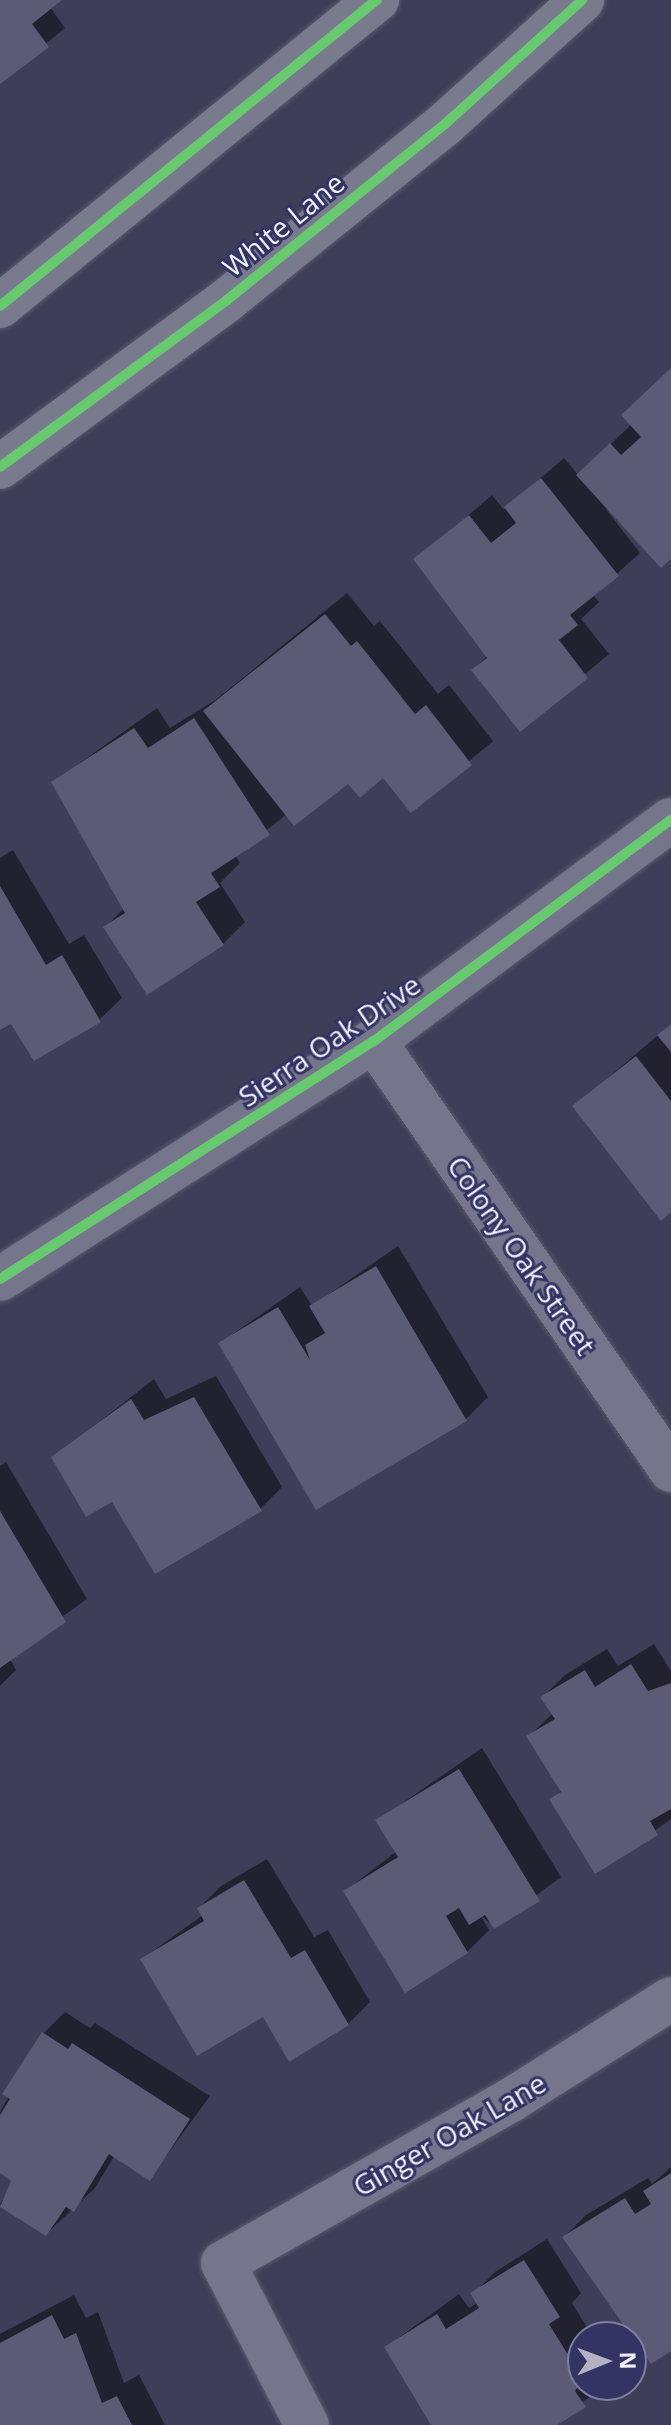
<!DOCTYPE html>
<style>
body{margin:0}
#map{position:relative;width:671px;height:2425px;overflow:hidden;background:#3e3e58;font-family:"Open Sans",sans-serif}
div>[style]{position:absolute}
.shadow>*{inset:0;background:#0007}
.building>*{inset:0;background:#5b5b76}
.roads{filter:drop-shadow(0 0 2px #58586b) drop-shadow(0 0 2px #58586b)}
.street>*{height:44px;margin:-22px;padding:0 22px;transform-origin:22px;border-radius:22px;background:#75768b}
.secondary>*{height:44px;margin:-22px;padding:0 22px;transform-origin:22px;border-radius:22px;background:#7a7a8f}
.cycleway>*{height:10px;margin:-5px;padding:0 5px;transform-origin:5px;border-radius:5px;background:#67ca6e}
span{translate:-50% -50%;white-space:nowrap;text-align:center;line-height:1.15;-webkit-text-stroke:6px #333463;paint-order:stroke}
.street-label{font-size:28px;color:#f0f1fd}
.north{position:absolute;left:567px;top:2321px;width:80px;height:80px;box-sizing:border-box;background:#333463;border:2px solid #7f80a1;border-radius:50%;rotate:89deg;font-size:22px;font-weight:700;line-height:32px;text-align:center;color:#f0f1fd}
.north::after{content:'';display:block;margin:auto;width:28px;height:36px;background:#b2b2c3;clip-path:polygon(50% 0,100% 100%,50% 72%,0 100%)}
</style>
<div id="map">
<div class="shadow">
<i style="clip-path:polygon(0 0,59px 0,50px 7px,65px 28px,0 81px)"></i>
<i style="clip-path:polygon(671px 369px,671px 556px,605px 508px,640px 553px,593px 595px,599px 602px,581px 619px,609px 654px,520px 729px,473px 670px,487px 656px,416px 560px,492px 495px,504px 510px,564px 458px,578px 475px,632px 424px)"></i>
<i style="clip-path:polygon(347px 593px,374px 626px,380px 621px,438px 694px,449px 685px,493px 741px,411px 810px,383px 776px,349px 781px,287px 814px,235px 855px,240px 863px,220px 883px,245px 922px,223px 944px,106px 927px,124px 908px,53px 782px,157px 708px,170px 728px,217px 699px)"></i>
<i style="clip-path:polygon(13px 850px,69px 944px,84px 935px,122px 998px,99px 1020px,12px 1021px,0 1028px,0 858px)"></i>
<i style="clip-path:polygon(671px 1024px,671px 1210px,575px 1106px)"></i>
<i style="clip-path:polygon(398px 1246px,488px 1397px,466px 1419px,220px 1343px,300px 1287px,312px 1306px)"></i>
<i style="clip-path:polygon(216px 1376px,282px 1487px,260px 1509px,113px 1499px,53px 1458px,154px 1379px,166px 1399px)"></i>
<i style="clip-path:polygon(6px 1462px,87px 1599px,8px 1655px,16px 1670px,0 1686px,0 1466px)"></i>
<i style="clip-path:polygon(654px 1644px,671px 1671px,671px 1819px,596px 1872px,552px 1800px,562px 1790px,529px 1736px,553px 1713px,543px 1697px,565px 1675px,607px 1649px,618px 1666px)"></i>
<i style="clip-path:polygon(482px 1748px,561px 1877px,494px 1926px,480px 1915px,489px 1930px,467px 1952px,345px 1891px,397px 1851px,378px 1820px)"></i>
<i style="clip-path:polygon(267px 1859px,314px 1937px,328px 1930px,370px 2002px,348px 2024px,264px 2014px,142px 1959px,203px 1915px,199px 1908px,221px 1886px)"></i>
<i style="clip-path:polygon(65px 2012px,90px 2028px,95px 2023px,210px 2096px,150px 2178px,115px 2155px,95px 2188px,46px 2234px,0 2205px,14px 2180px,0 2171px,0 2112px,43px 2034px)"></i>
<i style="clip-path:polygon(671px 2167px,671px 2348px,564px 2237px,586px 2215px,648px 2178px,652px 2184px)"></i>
<i style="clip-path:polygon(547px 2239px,581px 2293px,572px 2303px,593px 2337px,583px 2337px,583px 2385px,605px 2385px,553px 2425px,434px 2425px,386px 2347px,459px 2294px,469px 2308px,478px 2302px,473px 2294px,495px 2272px)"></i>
<i style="clip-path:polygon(74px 2295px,86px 2318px,98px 2312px,124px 2383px,139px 2375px,165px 2425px,0 2425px,0 2334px)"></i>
</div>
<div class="building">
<i style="clip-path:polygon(0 0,62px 0,32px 24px,49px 47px,0 84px)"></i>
<i style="clip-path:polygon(671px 368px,671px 559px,661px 568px,576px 475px,610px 443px,621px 455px,641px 437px,621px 415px)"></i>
<i style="clip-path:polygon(541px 478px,619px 576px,570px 615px,578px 625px,559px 640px,588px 678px,520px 732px,471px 670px,487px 658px,413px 559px,469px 515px,491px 543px,516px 523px,504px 507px)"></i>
<i style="clip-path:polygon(325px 614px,351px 646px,357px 641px,415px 714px,426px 705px,472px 765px,411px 813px,383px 778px,360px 798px,348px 784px,294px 826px,203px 711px)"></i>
<i style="clip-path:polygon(194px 718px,270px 835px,211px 873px,220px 887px,196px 902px,224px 945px,147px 995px,103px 927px,125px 913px,51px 782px,134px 728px,148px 748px)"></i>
<i style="clip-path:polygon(0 886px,46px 965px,62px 955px,101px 1022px,34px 1061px,11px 1024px,0 1030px)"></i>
<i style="clip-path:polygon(671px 1024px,671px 1052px,657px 1035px)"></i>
<i style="clip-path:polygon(636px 1056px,671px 1101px,671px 1212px,661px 1221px,572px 1106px)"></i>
<i style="clip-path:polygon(376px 1266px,467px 1421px,316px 1510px,218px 1343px,278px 1307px,310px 1360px,305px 1345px,325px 1333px,309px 1306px)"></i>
<i style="clip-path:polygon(194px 1397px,262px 1511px,155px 1574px,112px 1502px,86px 1517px,51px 1457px,131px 1399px,144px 1420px)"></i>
<i style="clip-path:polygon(0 1511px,66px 1622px,0 1668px)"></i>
<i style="clip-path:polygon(631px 1664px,648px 1691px,671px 1683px,671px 1809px,650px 1821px,658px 1835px,595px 1874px,549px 1799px,561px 1792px,526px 1736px,555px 1719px,540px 1697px,585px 1670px,595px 1687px)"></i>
<i style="clip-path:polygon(459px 1769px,540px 1901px,494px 1929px,485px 1915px,469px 1925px,459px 1908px,446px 1916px,468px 1953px,405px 1993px,343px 1891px,398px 1857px,375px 1820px)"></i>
<i style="clip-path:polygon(244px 1880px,291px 1958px,305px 1950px,349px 2025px,289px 2062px,263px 2017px,197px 2056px,140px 1959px,204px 1921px,197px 1908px)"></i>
<i style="clip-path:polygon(42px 2032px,68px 2049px,72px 2043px,190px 2119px,150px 2181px,109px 2154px,74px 2212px,66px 2207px,46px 2236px,0 2207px,11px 2181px,0 2173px,0 2115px,10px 2099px,2px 2094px)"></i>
<i style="clip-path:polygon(671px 2173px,671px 2351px,651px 2364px,562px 2237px,625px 2198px,635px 2214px,651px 2204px,643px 2191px)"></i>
<i style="clip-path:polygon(524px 2260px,560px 2317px,549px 2324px,583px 2379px,575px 2391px,586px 2407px,557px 2425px,431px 2425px,384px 2347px,437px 2314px,446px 2329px,479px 2308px,470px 2293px)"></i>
<i style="clip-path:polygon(52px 2315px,64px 2339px,76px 2333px,102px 2403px,117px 2396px,132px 2425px,0 2425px,0 2343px)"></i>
</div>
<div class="roads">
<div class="street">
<i style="left:374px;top:1041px;width:522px;rotate:55.3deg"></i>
<i style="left:0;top:1279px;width:443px;rotate:-32.5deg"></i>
<i style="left:374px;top:1041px;width:370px;rotate:-36.7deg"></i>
<i style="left:307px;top:2425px;width:182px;rotate:-117.4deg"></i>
<i style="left:223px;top:2263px;width:331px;rotate:-29.5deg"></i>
<i style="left:511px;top:2100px;width:189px;rotate:-32.3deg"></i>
</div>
<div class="secondary">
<i style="left:0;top:306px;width:486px;rotate:-39.1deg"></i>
<i style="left:0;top:467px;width:282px;rotate:-36.3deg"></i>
<i style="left:227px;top:300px;width:280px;rotate:-38.9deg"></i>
<i style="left:445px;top:124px;width:185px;rotate:-42.1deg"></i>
</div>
</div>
<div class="cycleway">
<i style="left:0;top:306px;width:486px;rotate:-39.1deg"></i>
<i style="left:0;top:467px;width:282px;rotate:-36.3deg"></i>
<i style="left:227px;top:300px;width:280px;rotate:-38.9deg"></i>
<i style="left:445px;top:124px;width:185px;rotate:-42.1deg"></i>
<i style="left:0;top:1279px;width:443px;rotate:-32.5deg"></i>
<i style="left:374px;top:1041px;width:370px;rotate:-36.7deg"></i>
</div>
<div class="street-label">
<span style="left:283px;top:224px;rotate:-39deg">White Lane</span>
<span style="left:329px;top:1040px;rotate:-34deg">Sierra Oak Drive</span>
<span style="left:522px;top:1255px;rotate:55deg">Colony Oak Street</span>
<span style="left:449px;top:2134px;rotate:-30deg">Ginger Oak Lane</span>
</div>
<div class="north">N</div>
</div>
